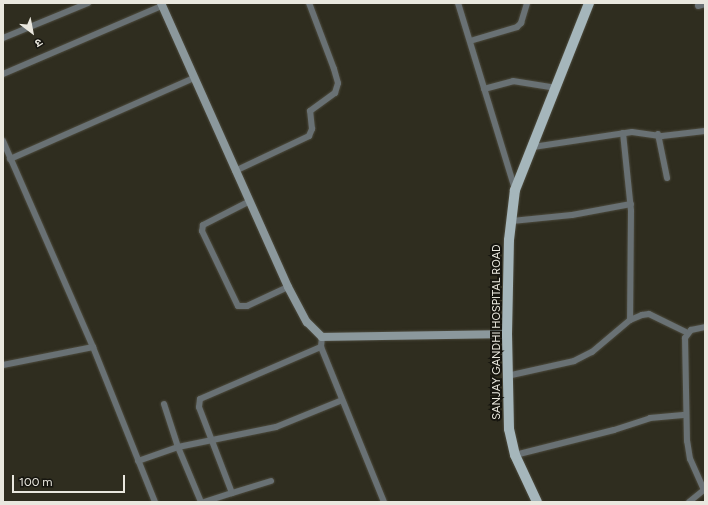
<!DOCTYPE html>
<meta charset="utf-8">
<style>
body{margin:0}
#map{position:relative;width:708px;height:505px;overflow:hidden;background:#2f2d1f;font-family:Figtree,"Noto Sans Devanagari",sans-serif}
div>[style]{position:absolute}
.roads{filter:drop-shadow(0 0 1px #4d4b3e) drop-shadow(0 0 1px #4d4b3e)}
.street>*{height:6px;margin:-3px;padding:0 3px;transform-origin:3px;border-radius:3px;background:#697174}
.secondary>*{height:8px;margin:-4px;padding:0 4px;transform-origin:4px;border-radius:4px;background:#8b989c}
.primary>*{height:10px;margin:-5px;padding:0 5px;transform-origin:5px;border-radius:5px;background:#a5b6bb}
span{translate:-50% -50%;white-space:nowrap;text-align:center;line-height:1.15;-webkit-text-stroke:4px #16150f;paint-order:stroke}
.street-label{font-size:11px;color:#e9e7de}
.frame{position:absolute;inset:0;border:4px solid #e9e7de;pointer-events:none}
.north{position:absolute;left:12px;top:12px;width:40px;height:40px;-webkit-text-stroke:3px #16150f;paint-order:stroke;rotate:148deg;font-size:11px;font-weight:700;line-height:16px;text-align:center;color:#e9e7de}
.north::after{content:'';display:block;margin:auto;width:14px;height:18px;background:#e9e7de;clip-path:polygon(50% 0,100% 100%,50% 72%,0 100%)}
.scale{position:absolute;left:12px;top:475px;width:113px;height:18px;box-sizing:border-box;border:2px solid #e9e7de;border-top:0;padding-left:5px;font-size:12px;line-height:14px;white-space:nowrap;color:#e9e7de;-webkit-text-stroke:3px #16150f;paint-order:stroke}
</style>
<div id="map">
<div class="roads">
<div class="street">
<i style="left:458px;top:3px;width:195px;rotate:73deg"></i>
<i style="left:698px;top:6px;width:7px;rotate:-16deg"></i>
<i style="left:3px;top:38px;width:92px;rotate:-22.4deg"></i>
<i style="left:470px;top:41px;width:49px;rotate:-16.6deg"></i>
<i style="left:517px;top:27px;width:6px;rotate:-45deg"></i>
<i style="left:521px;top:23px;width:21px;rotate:-73deg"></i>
<i style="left:3px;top:74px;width:173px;rotate:-23.2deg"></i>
<i style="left:484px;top:89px;width:30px;rotate:-15deg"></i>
<i style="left:513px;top:81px;width:44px;rotate:9.2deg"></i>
<i style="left:623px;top:133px;width:78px;rotate:84.1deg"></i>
<i style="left:631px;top:211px;width:109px;rotate:90.5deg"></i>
<i style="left:658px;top:134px;width:45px;rotate:78.4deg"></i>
<i style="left:3px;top:141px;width:225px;rotate:66.4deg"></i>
<i style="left:93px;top:347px;width:167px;rotate:68.2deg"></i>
<i style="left:533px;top:147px;width:100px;rotate:-8.6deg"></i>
<i style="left:632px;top:132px;width:30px;rotate:8deg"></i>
<i style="left:662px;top:136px;width:43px;rotate:-6.6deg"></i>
<i style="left:10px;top:159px;width:201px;rotate:-23.8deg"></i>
<i style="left:235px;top:171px;width:82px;rotate:-25.3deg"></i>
<i style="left:309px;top:136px;width:8px;rotate:-67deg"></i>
<i style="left:312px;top:129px;width:18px;rotate:-96deg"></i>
<i style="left:310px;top:111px;width:31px;rotate:-36deg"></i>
<i style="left:335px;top:93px;width:10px;rotate:-73deg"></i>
<i style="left:338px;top:83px;width:15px;rotate:-106deg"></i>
<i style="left:334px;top:69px;width:71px;rotate:-110.7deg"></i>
<i style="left:250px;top:201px;width:53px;rotate:152.9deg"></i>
<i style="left:203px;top:225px;width:6px;rotate:99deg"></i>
<i style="left:202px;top:231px;width:83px;rotate:64.4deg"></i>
<i style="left:238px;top:306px;width:9px"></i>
<i style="left:247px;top:306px;width:45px;rotate:-24.9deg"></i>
<i style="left:512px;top:221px;width:60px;rotate:-5.7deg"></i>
<i style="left:572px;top:215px;width:60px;rotate:-10.6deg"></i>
<i style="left:322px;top:337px;width:10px;rotate:96deg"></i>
<i style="left:321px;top:347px;width:167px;rotate:67.9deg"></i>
<i style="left:3px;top:365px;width:92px;rotate:-11.3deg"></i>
<i style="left:507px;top:376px;width:69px;rotate:-12.6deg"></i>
<i style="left:574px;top:361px;width:20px;rotate:-27deg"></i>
<i style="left:592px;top:352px;width:50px;rotate:-40.1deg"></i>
<i style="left:630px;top:320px;width:13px;rotate:-23deg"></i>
<i style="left:642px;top:315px;width:7px;rotate:-8deg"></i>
<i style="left:649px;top:314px;width:43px;rotate:26deg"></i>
<i style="left:164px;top:404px;width:45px;rotate:72deg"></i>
<i style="left:178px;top:447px;width:60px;rotate:67.3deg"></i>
<i style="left:515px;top:455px;width:102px;rotate:-14.2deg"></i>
<i style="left:614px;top:430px;width:38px;rotate:-18deg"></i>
<i style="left:650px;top:418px;width:36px;rotate:-5deg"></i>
<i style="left:138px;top:461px;width:42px;rotate:-19.3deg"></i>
<i style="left:178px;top:447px;width:100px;rotate:-11.5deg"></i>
<i style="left:276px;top:427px;width:71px;rotate:-22.2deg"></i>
<i style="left:271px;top:481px;width:41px;rotate:162.9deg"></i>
<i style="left:232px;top:493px;width:92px;rotate:-111deg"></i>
<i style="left:199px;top:407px;width:8px;rotate:-83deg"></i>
<i style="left:200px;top:399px;width:132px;rotate:-23.3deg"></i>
<i style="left:704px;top:490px;width:34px;rotate:-114deg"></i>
<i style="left:690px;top:459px;width:18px;rotate:-99deg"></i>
<i style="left:687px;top:441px;width:103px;rotate:-91.1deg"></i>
<i style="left:685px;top:338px;width:10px;rotate:-53deg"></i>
<i style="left:691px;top:330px;width:14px;rotate:-12deg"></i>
<i style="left:204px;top:502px;width:29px;rotate:-18deg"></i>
<i style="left:689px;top:502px;width:21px;rotate:-39deg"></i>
</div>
<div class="secondary">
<i style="left:161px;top:3px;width:311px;rotate:65.9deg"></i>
<i style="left:288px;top:287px;width:40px;rotate:62deg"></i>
<i style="left:307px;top:322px;width:21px;rotate:45deg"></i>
<i style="left:322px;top:337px;width:185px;rotate:-0.9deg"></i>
</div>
<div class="primary">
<i style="left:537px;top:502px;width:52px;rotate:-115.1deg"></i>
<i style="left:515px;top:455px;width:27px;rotate:-103deg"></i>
<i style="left:509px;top:429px;width:95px;rotate:-91.2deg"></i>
<i style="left:507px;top:334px;width:94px;rotate:-88.8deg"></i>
<i style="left:509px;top:240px;width:50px;rotate:-83.2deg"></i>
<i style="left:515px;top:190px;width:201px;rotate:-68.4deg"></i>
</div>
</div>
<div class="street-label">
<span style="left:497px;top:332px;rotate:-90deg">SANJAY GANDHI HOSPITAL ROAD</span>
</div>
<div class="frame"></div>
<div class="north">उ</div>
<div class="scale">100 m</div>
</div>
